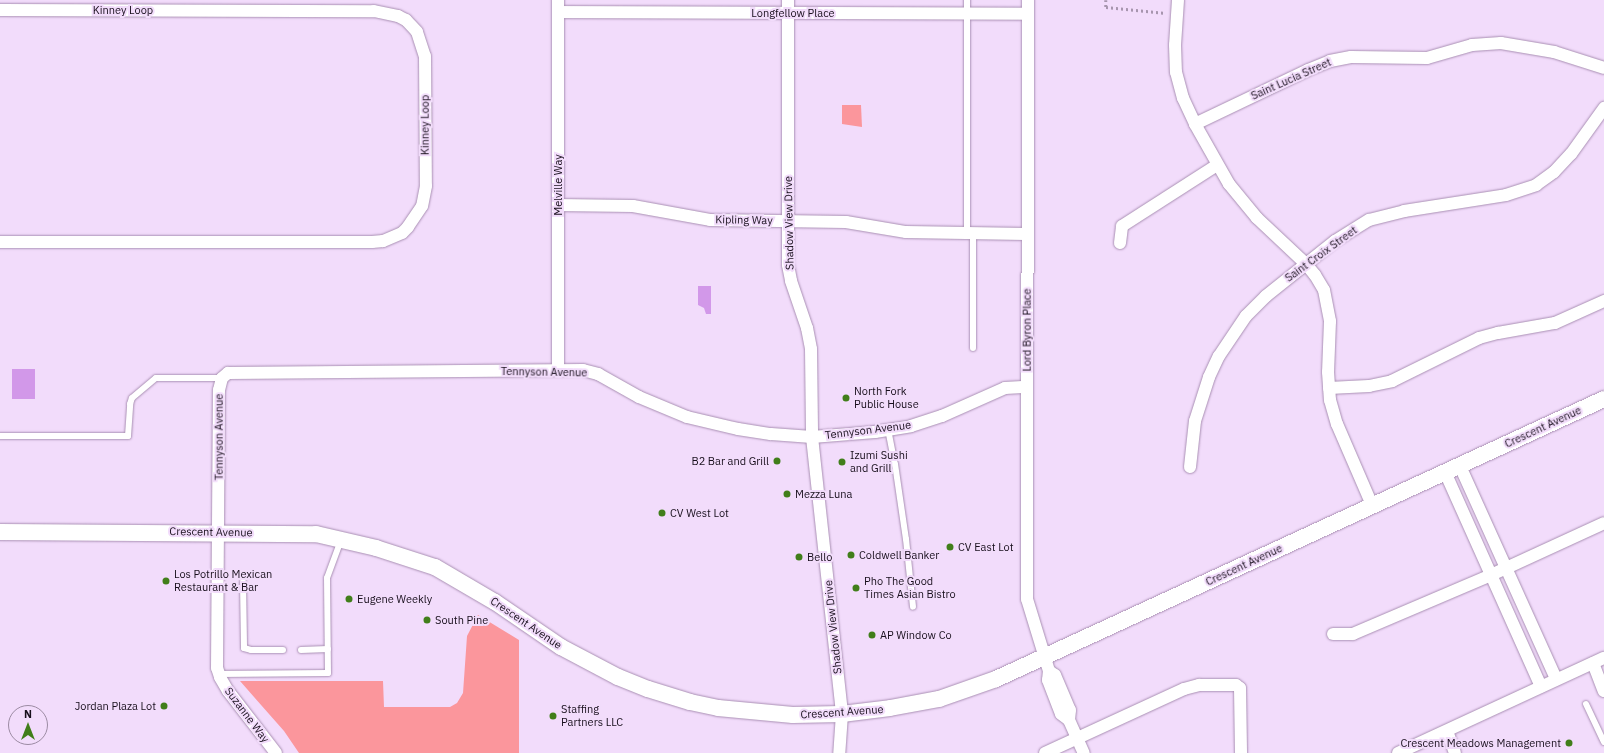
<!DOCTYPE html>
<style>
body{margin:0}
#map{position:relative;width:1604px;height:753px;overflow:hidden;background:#f2dcfb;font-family:"IBM Plex Sans",sans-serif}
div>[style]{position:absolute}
.green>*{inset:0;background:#fb969c}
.water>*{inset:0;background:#d298e9;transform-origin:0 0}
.path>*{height:2.5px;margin-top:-1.25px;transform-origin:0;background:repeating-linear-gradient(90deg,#a795ae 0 2px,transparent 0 5px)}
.roads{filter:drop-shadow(0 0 1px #a98fb3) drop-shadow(0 0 1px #a98fb3)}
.lane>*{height:6px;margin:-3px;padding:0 3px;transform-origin:3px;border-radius:3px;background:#fff}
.street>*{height:12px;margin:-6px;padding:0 6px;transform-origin:6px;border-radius:6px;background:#fff}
.secondary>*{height:16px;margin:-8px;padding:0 8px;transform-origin:8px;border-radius:8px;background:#fff}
.dots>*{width:11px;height:11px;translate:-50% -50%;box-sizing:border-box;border:2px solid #f2dcfb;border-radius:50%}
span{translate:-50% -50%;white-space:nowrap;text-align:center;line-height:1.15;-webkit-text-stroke:4px #f2dcfb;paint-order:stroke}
.street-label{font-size:11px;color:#180f1c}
.poi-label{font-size:11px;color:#180f1c}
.left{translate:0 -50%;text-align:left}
.right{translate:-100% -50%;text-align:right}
.north{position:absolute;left:8px;top:705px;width:40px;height:40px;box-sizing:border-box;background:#f2dcfb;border:1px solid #9b8aa2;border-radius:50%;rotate:0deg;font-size:11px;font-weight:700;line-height:16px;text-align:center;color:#180f1c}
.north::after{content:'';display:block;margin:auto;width:14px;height:18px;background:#417e1a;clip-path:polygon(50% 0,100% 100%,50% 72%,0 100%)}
</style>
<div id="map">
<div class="green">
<i style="clip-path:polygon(842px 105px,861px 105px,862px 127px,842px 124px)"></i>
<i style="clip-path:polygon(478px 615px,519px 640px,519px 753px,299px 753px,284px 731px,240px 681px,383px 681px,384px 707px,450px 707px,457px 703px,463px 693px,467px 636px)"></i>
</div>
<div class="water">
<i style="clip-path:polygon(698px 286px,711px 286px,711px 314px,706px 314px,704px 308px,698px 305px)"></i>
<i style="left:12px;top:369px;width:23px;height:30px"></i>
</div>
<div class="path">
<i style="left:1106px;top:0;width:7px;rotate:90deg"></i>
<i style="left:1106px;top:7px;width:60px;rotate:5.7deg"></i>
</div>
<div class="roads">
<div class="lane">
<i style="left:967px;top:233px;width:233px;rotate:-90deg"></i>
<i style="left:973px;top:348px;width:115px;rotate:-90deg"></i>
<i style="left:888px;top:429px;width:36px;rotate:79deg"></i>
<i style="left:895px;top:464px;width:76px;rotate:81.7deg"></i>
<i style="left:906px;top:539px;width:68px;rotate:84.1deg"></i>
<i style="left:0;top:436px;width:128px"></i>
<i style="left:128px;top:436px;width:32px;rotate:-86deg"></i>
<i style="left:130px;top:404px;width:6px;rotate:-72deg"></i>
<i style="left:132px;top:398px;width:31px;rotate:-40deg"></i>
<i style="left:156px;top:378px;width:66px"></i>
<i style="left:243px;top:582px;width:66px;rotate:89.1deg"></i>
<i style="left:244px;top:648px;width:7px;rotate:16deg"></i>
<i style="left:251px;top:650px;width:32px"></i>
<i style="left:301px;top:650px;width:27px;rotate:-2deg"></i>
<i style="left:219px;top:674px;width:109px;rotate:-0.5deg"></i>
<i style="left:328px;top:673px;width:95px;rotate:-90.6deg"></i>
<i style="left:327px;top:578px;width:40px;rotate:-69.8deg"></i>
<i style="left:1586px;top:704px;width:42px;rotate:64.7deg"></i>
</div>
<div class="street">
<i style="left:788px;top:0;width:265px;rotate:90deg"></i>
<i style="left:788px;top:265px;width:16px;rotate:79deg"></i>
<i style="left:791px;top:281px;width:50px;rotate:71.2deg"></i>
<i style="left:807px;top:328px;width:21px;rotate:79deg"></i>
<i style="left:811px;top:349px;width:88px;rotate:89.3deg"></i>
<i style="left:812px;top:437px;width:279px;rotate:83.8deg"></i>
<i style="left:842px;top:714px;width:39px;rotate:94deg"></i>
<i style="left:1028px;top:0;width:599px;rotate:90.1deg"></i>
<i style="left:1027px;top:599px;width:75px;rotate:73deg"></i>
<i style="left:1049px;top:671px;width:9px;rotate:96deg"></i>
<i style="left:1048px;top:680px;width:36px;rotate:69deg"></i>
<i style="left:1061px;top:714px;width:10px;rotate:37deg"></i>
<i style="left:1069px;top:720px;width:36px;rotate:66deg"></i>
<i style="left:1178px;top:0;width:45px;rotate:93.8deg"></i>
<i style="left:1175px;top:45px;width:27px;rotate:88deg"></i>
<i style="left:1176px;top:72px;width:27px;rotate:75deg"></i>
<i style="left:1183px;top:98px;width:29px;rotate:65deg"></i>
<i style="left:1195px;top:124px;width:69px;rotate:60.5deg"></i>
<i style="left:1229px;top:184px;width:44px;rotate:50.5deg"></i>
<i style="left:1257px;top:218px;width:67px;rotate:43.2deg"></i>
<i style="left:1306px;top:264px;width:14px;rotate:51deg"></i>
<i style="left:1315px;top:275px;width:17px;rotate:59deg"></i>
<i style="left:1324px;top:290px;width:32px;rotate:79deg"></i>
<i style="left:1330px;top:321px;width:51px;rotate:92.2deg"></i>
<i style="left:1328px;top:372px;width:28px;rotate:86deg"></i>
<i style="left:1330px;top:400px;width:25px;rotate:74deg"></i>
<i style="left:1337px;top:424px;width:88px;rotate:66.6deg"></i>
<i style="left:0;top:10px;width:374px;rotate:0.2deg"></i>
<i style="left:374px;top:11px;width:25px;rotate:12deg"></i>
<i style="left:398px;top:16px;width:9px;rotate:27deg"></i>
<i style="left:406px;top:20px;width:16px;rotate:47deg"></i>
<i style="left:417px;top:32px;width:25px;rotate:72deg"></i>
<i style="left:425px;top:56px;width:130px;rotate:89.6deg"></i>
<i style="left:426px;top:186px;width:20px;rotate:101deg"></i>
<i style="left:422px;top:206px;width:25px;rotate:124deg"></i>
<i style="left:408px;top:227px;width:8px;rotate:135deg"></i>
<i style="left:402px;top:233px;width:21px;rotate:157deg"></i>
<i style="left:383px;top:241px;width:11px;rotate:175deg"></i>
<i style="left:372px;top:242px;width:372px;rotate:180deg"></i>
<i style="left:558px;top:12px;width:470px;rotate:0.2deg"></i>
<i style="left:1195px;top:124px;width:125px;rotate:-25.5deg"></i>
<i style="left:1308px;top:70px;width:24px;rotate:-22deg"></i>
<i style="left:1330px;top:61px;width:21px;rotate:-11deg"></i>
<i style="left:1351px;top:57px;width:76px;rotate:0.8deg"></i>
<i style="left:1427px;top:58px;width:47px;rotate:-16.1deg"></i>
<i style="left:1472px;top:45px;width:29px;rotate:-4deg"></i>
<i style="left:1501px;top:43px;width:54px;rotate:9.6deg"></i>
<i style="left:1554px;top:52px;width:52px;rotate:17.7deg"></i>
<i style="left:558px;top:205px;width:75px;rotate:0.8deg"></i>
<i style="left:633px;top:206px;width:78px;rotate:10.3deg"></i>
<i style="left:710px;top:220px;width:136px;rotate:0.8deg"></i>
<i style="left:846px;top:222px;width:61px;rotate:9.5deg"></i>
<i style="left:906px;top:232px;width:120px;rotate:1deg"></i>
<i style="left:1120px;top:243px;width:17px;rotate:-83deg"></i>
<i style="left:1122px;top:226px;width:113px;rotate:-32.7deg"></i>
<i style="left:558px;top:370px;width:370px;rotate:-90deg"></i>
<i style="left:1329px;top:388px;width:40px;rotate:-2.9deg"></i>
<i style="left:1369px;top:386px;width:24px;rotate:-12deg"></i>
<i style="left:1392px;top:381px;width:97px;rotate:-26.3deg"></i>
<i style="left:1479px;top:338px;width:20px;rotate:-15deg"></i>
<i style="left:1498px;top:333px;width:58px;rotate:-10deg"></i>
<i style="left:1555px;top:323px;width:54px;rotate:-24.2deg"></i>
<i style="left:1460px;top:466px;width:234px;rotate:65.7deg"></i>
<i style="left:1190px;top:467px;width:46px;rotate:-83.8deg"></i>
<i style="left:1195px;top:421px;width:46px;rotate:-72.3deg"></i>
<i style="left:1209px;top:377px;width:23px;rotate:-65deg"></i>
<i style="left:1219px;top:356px;width:48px;rotate:-56deg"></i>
<i style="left:1246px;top:316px;width:28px;rotate:-45deg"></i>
<i style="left:1266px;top:296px;width:88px;rotate:-38.6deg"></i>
<i style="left:1335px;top:241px;width:40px;rotate:-32deg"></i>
<i style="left:1369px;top:220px;width:36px;rotate:-14deg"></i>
<i style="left:1404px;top:211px;width:103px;rotate:-8.9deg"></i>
<i style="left:1506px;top:195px;width:32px;rotate:-18deg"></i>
<i style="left:1536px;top:185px;width:22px;rotate:-36deg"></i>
<i style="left:1554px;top:172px;width:25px;rotate:-47deg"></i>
<i style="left:1571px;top:154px;width:57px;rotate:-54.3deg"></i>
<i style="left:1445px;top:472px;width:235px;rotate:65.9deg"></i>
<i style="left:1333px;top:634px;width:20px"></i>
<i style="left:1353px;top:634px;width:150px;rotate:-23.1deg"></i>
<i style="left:1491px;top:575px;width:124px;rotate:-24.7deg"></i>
<i style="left:1593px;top:663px;width:30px;rotate:69deg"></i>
<i style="left:1049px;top:671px;width:7px;rotate:34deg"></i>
<i style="left:1055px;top:675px;width:38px;rotate:67deg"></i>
<i style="left:1070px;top:710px;width:10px;rotate:96deg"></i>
<i style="left:1447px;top:731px;width:23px;rotate:70deg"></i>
<i style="left:276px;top:753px;width:78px;rotate:-127.7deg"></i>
<i style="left:228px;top:691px;width:16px;rotate:-120deg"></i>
<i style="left:220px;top:677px;width:9px;rotate:-108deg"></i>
<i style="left:217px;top:668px;width:278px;rotate:-89.6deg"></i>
<i style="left:219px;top:390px;width:12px;rotate:-76deg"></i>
<i style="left:222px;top:378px;width:8px;rotate:-40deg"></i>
<i style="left:228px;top:373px;width:355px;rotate:-0.5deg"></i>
<i style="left:583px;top:370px;width:16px;rotate:15deg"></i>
<i style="left:598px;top:374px;width:47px;rotate:29.3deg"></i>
<i style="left:639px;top:397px;width:52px;rotate:22.6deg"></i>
<i style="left:687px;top:417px;width:52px;rotate:13.2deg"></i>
<i style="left:738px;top:429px;width:33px;rotate:9deg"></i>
<i style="left:771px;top:434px;width:41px;rotate:4.2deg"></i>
<i style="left:812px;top:437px;width:63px;rotate:-4.5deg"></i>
<i style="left:875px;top:432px;width:36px;rotate:-9deg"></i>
<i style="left:911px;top:426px;width:33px;rotate:-18deg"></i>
<i style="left:942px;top:416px;width:69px;rotate:-24deg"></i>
<i style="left:1005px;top:388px;width:22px;rotate:-3deg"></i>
<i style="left:1045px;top:753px;width:153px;rotate:-24.7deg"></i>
<i style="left:1184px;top:689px;width:16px;rotate:-15deg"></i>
<i style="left:1199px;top:685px;width:37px"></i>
<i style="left:1236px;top:685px;width:5px;rotate:37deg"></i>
<i style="left:1240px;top:688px;width:65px;rotate:89.1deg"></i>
<i style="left:1398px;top:753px;width:227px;rotate:-24.8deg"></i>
</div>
<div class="secondary">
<i style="left:0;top:532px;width:316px;rotate:0.4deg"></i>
<i style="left:316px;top:534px;width:62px;rotate:13.1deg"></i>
<i style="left:376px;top:548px;width:62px;rotate:17.9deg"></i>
<i style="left:435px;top:567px;width:69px;rotate:30.3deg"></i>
<i style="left:495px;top:602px;width:80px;rotate:34.3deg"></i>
<i style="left:561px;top:647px;width:64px;rotate:27.8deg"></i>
<i style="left:618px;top:677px;width:32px;rotate:22deg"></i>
<i style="left:648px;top:689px;width:44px;rotate:17.2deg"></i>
<i style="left:690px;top:702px;width:29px;rotate:12deg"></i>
<i style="left:718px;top:708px;width:75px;rotate:5.3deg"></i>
<i style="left:793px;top:715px;width:49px;rotate:-1.2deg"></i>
<i style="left:842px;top:714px;width:48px;rotate:-7.1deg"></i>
<i style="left:890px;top:708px;width:50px;rotate:-10.4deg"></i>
<i style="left:939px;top:699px;width:60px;rotate:-19.3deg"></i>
<i style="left:996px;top:679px;width:669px;rotate:-24.73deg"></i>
</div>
</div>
<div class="dots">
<i style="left:846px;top:398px;background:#417e1a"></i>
<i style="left:777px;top:461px;background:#417e1a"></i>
<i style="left:842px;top:462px;background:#417e1a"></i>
<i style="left:787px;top:494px;background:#417e1a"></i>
<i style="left:662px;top:513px;background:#417e1a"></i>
<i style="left:950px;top:547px;background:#417e1a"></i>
<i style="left:851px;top:555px;background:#417e1a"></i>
<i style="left:799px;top:557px;background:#417e1a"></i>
<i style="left:166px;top:581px;background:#417e1a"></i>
<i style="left:856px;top:588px;background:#417e1a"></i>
<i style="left:349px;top:599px;background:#417e1a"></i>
<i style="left:427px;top:620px;background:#417e1a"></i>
<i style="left:872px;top:635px;background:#417e1a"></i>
<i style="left:164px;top:706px;background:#417e1a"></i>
<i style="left:553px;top:716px;background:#417e1a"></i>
<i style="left:1569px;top:743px;background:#417e1a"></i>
</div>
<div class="street-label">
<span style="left:123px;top:10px">Kinney Loop</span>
<span style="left:793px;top:13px">Longfellow Place</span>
<span style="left:1291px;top:79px;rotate:-24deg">Saint Lucia Street</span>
<span style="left:425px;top:125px;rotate:-90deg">Kinney Loop</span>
<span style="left:558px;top:185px;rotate:-90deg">Melville Way</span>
<span style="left:744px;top:220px;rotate:1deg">Kipling Way</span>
<span style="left:789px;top:223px;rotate:-91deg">Shadow View Drive</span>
<span style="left:1321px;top:254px;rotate:-36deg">Saint Croix Street</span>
<span style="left:1027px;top:330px;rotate:-90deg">Lord Byron Place</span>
<span style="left:544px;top:372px;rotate:1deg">Tennyson Avenue</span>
<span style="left:1543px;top:427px;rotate:-25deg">Crescent Avenue</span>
<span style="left:868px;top:430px;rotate:-7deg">Tennyson Avenue</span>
<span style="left:219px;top:437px;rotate:-90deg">Tennyson Avenue</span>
<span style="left:211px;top:532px;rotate:1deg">Crescent Avenue</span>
<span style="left:1244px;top:565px;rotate:-25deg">Crescent Avenue</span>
<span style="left:526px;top:623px;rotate:34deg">Crescent Avenue</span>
<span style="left:833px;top:627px;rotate:-96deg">Shadow View Drive</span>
<span style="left:842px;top:712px;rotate:-4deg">Crescent Avenue</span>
<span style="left:247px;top:715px;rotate:53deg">Suzanne Way</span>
</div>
<div class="poi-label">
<span class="left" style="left:854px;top:398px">North Fork<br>Public House</span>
<span class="left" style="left:850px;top:462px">Izumi Sushi<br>and Grill</span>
<span class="right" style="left:769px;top:461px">B2 Bar and Grill</span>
<span class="left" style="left:795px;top:494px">Mezza Luna</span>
<span class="left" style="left:670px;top:513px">CV West Lot</span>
<span class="left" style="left:958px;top:547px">CV East Lot</span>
<span class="left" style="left:859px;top:555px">Coldwell Banker</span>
<span class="left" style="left:807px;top:557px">Bello</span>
<span class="left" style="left:174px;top:581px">Los Potrillo Mexican<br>Restaurant &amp; Bar</span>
<span class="left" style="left:864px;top:588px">Pho The Good<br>Times Asian Bistro</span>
<span class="left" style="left:357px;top:599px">Eugene Weekly</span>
<span class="left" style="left:435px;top:620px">South Pine</span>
<span class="left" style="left:880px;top:635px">AP Window Co</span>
<span class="right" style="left:156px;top:706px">Jordan Plaza Lot</span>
<span class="left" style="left:561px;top:716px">Staffing<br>Partners LLC</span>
<span class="right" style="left:1561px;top:743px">Crescent Meadows Management</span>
</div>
<div class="north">N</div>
</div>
